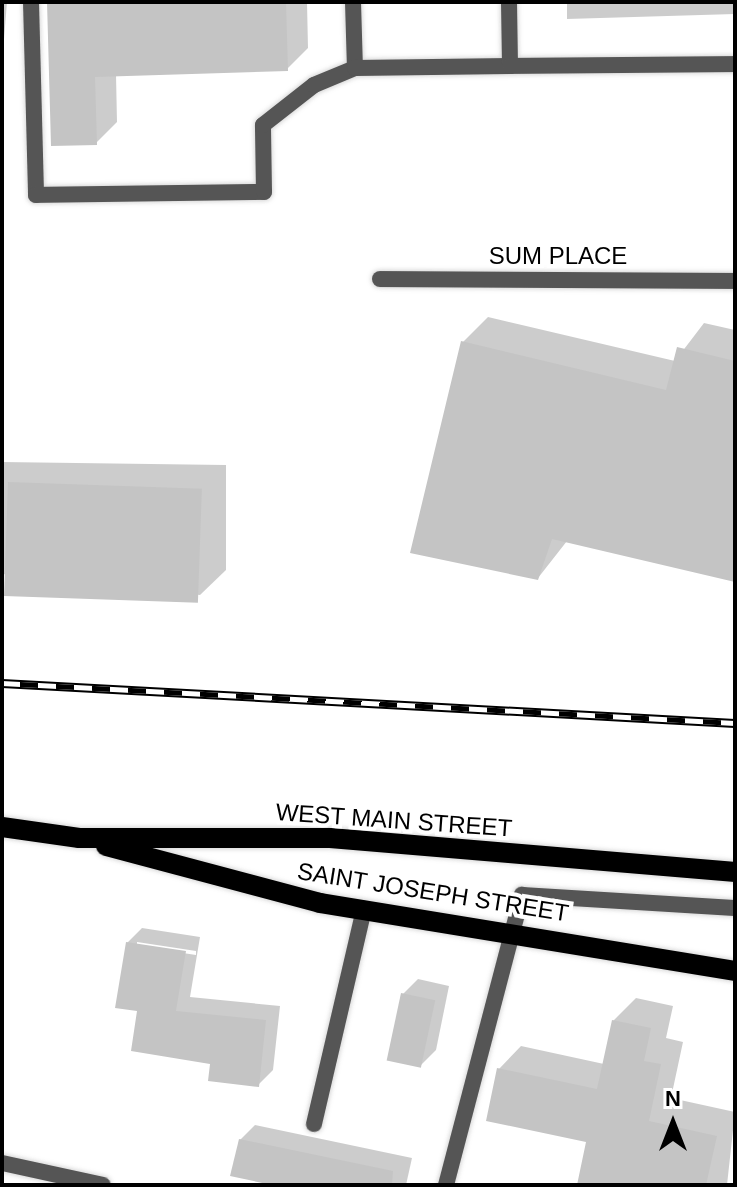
<!DOCTYPE html>
<style>
body{margin:0}
#map{position:relative;width:737px;height:1187px;overflow:hidden;background:#fff;font-family:Helvetica,sans-serif}
div>[style]{position:absolute}
.shadow>*{inset:0;background:#0003}
.building>*{inset:0;background:#c4c4c4;transform-origin:0 0}
.roads{filter:drop-shadow(0 0 2px #dbdbdb) drop-shadow(0 0 2px #dbdbdb)}
.service>*{height:16px;margin:-8px;padding:0 8px;transform-origin:8px;border-radius:8px;background:#555}
.minor>*{height:16px;margin:-8px;padding:0 8px;transform-origin:8px;border-radius:8px;background:#555}
.primary>*{height:20px;margin:-10px;padding:0 10px;transform-origin:10px;border-radius:10px;background:#000}
.rail>*{height:9px;margin-top:-4.5px;transform-origin:0;background:repeating-linear-gradient(90deg,#fff 0 18px,#000 0 36px);box-sizing:border-box;border-block:2px solid #000}
span{translate:-50% -50%;white-space:nowrap;text-align:center;line-height:1.15;-webkit-text-stroke:8px #fff;paint-order:stroke}
.street-label{font-size:24px;color:#000}
.frame{position:absolute;inset:0;border:4px solid #000;pointer-events:none}
.north{position:absolute;left:633px;top:1083px;width:80px;height:80px;-webkit-text-stroke:6px #fff;paint-order:stroke;rotate:0deg;font-size:22px;font-weight:700;line-height:32px;text-align:center;color:#000}
.north::after{content:'';display:block;margin:auto;width:28px;height:36px;background:#000;clip-path:polygon(50% 0,100% 100%,50% 72%,0 100%)}
</style>
<div id="map">
<div class="shadow">
<i style="clip-path:polygon(2px 2px,7px 2px,2px 64px)"></i>
<i style="clip-path:polygon(49px 2px,307px 2px,308px 48px,287px 69px,116px 74px,117px 122px,96px 143px)"></i>
<i style="clip-path:polygon(567px 2px,735px 2px,735px 14px,567px 19px)"></i>
<i style="clip-path:polygon(488px 317px,675px 361px,704px 323px,735px 330px,735px 580px,567px 541px,538px 578px,463px 342px)"></i>
<i style="clip-path:polygon(2px 462px,226px 465px,226px 570px,200px 595px,2px 574px)"></i>
<i style="clip-path:polygon(evenodd,142px 928px,200px 937px,190px 997px,280px 1006px,273px 1070px,258px 1085px,212px 1063px,139px 1009px,127px 943px,142px 928px,137px 942px,196px 951px,196px 955px,137px 946px,137px 942px)"></i>
<i style="clip-path:polygon(418px 979px,449px 986px,436px 1050px,421px 1065px,403px 994px)"></i>
<i style="clip-path:polygon(636px 998px,673px 1006px,666px 1038px,683px 1042px,671px 1098px,735px 1112px,727px 1185px,579px 1185px,588px 1140px,499px 1069px,521px 1046px,604px 1064px,613px 1021px)"></i>
<i style="clip-path:polygon(255px 1125px,412px 1158px,406px 1185px,282px 1185px,240px 1140px)"></i>
</div>
<div class="building">
<i style="clip-path:polygon(47px 2px,286px 2px,288px 71px,95px 77px,97px 145px,51px 146px)"></i>
<i style="clip-path:polygon(461px 341px,666px 390px,677px 347px,735px 361px,735px 582px,552px 539px,538px 580px,410px 553px)"></i>
<i style="left:8px;top:482px;width:194px;height:114px;rotate:2deg"></i>
<i style="clip-path:polygon(126px 942px,186px 951px,176px 1011px,266px 1020px,259px 1087px,208px 1081px,210px 1064px,131px 1051px,137px 1011px,115px 1008px)"></i>
<i style="left:401px;top:993px;width:35px;height:69px;rotate:12deg"></i>
<i style="clip-path:polygon(612px 1020px,651px 1028px,644px 1061px,661px 1064px,649px 1121px,717px 1136px,706px 1185px,577px 1185px,586px 1142px,486px 1121px,497px 1068px,597px 1089px)"></i>
<i style="clip-path:polygon(239px 1139px,393px 1171px,392px 1185px,272px 1185px,230px 1176px)"></i>
</div>
<div class="roads">
<div class="service">
<i style="left:31px;top:2px;width:193px;rotate:88.5deg"></i>
<i style="left:36px;top:195px;width:228px;rotate:-0.8deg"></i>
<i style="left:264px;top:192px;width:67px;rotate:-90.9deg"></i>
<i style="left:263px;top:125px;width:65px;rotate:-38.1deg"></i>
<i style="left:314px;top:85px;width:44px;rotate:-22.5deg"></i>
<i style="left:353px;top:2px;width:66px;rotate:88.3deg"></i>
<i style="left:355px;top:68px;width:155px;rotate:-0.7deg"></i>
<i style="left:509px;top:2px;width:64px;rotate:89.1deg"></i>
<i style="left:510px;top:66px;width:225px;rotate:-0.5deg"></i>
<i style="left:314px;top:1124px;width:221px;rotate:-76.9deg"></i>
<i style="left:2px;top:1163px;width:103px;rotate:12.3deg"></i>
<i style="left:446px;top:1185px;width:300px;rotate:-75.3deg"></i>
<i style="left:522px;top:895px;width:213px;rotate:3.5deg"></i>
</div>
<div class="minor">
<i style="left:380px;top:279px;width:355px;rotate:0.3deg"></i>
</div>
<div class="primary">
<i style="left:2px;top:827px;width:78px;rotate:8.1deg"></i>
<i style="left:79px;top:838px;width:252px"></i>
<i style="left:331px;top:838px;width:405px;rotate:4.8deg"></i>
<i style="left:106px;top:846px;width:221px;rotate:14.9deg"></i>
<i style="left:320px;top:903px;width:421px;rotate:9.3deg"></i>
</div>
</div>
<div class="rail">
<i style="left:2px;top:683px;width:734px;rotate:3.12deg"></i>
</div>
<div class="street-label">
<span style="left:558px;top:256px">SUM PLACE</span>
<span style="left:394px;top:820px;rotate:4deg">WEST MAIN STREET</span>
<span style="left:433px;top:892px;rotate:9deg">SAINT JOSEPH STREET</span>
</div>
<div class="frame"></div>
<div class="north">N</div>
</div>
